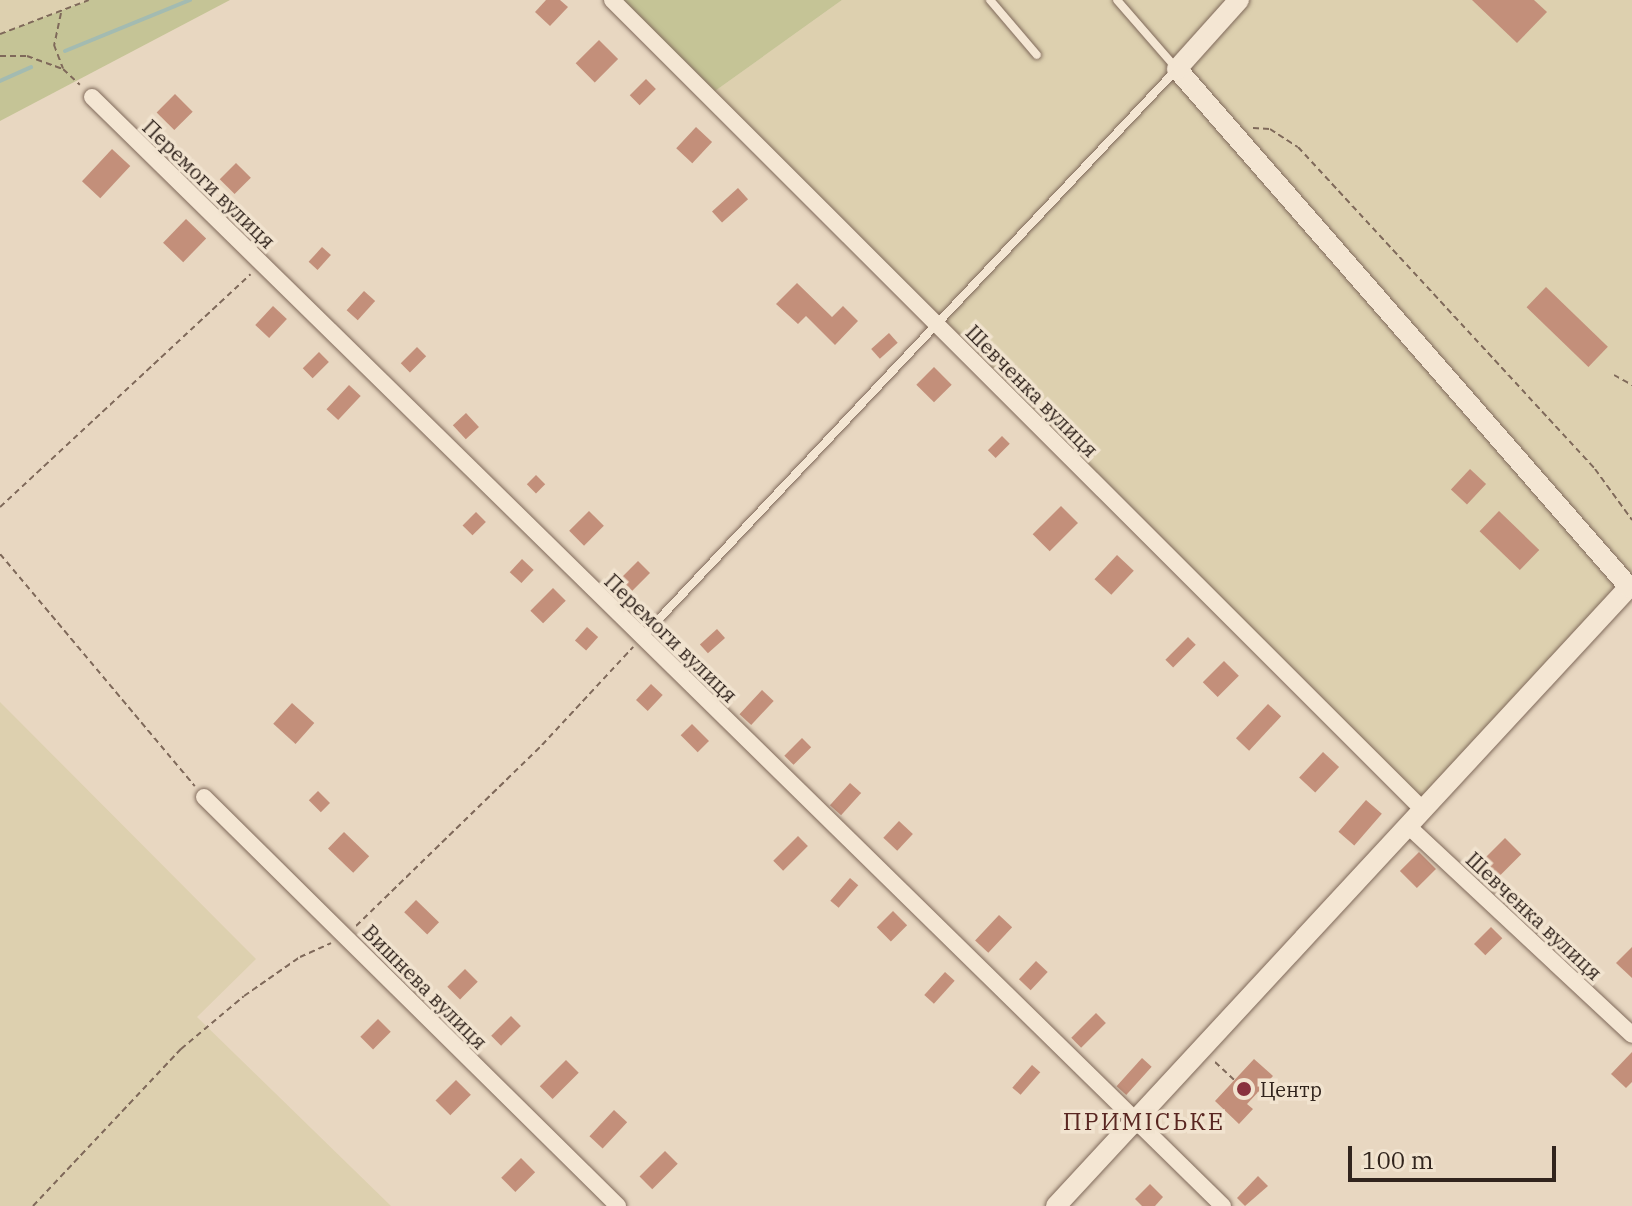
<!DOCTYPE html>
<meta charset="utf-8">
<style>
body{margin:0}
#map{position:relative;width:1632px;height:1206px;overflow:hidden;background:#e8d7c1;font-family:"IBM Plex Serif",serif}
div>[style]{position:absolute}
.farmland>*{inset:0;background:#ddd0af}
.green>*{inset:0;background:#c5c496}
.stream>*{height:4px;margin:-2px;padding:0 2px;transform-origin:2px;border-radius:2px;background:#a3bbb1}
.building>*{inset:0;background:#c38f7a;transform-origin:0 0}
.path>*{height:2px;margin-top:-1px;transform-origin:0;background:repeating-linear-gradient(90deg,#7f695a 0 6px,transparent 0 10px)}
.roads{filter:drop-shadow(0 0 2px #7f695a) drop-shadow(0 0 2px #7f695a)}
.service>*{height:8px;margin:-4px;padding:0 4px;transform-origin:4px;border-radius:4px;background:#f4e6d3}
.minor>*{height:16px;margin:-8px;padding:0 8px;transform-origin:8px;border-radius:8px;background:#f4e6d3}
.tertiary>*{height:20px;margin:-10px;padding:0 10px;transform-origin:10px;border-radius:10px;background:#f4e6d3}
.dots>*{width:22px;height:22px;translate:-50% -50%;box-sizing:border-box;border:4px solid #f1e3cf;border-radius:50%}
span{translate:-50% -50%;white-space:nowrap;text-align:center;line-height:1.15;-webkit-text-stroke:7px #f1e3cf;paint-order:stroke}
.street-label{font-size:20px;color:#31241d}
.poi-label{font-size:20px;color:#31241d}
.left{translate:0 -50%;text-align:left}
.quarter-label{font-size:24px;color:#592621;letter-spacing:2px}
.scale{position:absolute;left:1348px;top:1146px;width:208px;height:36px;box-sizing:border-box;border:4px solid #31241d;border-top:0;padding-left:10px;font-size:24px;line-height:28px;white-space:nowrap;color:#31241d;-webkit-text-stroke:6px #f1e3cf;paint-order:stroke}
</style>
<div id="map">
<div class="farmland">
<i style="clip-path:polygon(0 0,89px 0,0 34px)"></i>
<i style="clip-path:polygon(842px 0,1632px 0,1632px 584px,1423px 810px,708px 96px)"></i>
<i style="clip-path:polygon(0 702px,256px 959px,197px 1017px,391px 1206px,0 1206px)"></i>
</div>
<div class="green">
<i style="clip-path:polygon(89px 0,230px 0,0 121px,0 34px)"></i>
<i style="clip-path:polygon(612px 0,842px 0,708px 96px)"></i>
</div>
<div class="stream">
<i style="left:65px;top:51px;width:135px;rotate:-22.2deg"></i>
<i style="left:0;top:81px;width:34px;rotate:-24deg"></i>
</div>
<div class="building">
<i style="clip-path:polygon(546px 0,560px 0,568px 7px,550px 26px,535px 12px)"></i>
<i style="clip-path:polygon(1472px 0,1534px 0,1547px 12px,1517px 43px)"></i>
<i style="left:599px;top:40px;width:27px;height:33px;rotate:45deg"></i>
<i style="left:646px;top:79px;width:14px;height:23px;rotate:45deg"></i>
<i style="left:175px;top:94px;width:25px;height:26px;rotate:45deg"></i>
<i style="left:696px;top:127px;width:22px;height:29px;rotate:43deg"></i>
<i style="left:112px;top:149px;width:25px;height:44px;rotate:43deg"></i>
<i style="left:236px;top:163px;width:21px;height:23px;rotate:45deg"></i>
<i style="left:738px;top:188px;width:15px;height:35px;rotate:48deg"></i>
<i style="left:186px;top:219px;width:28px;height:33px;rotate:44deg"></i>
<i style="left:322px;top:247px;width:12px;height:20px;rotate:42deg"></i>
<i style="clip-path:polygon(797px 283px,832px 317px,843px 306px,858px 321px,835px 345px,806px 316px,798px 324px,776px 304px)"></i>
<i style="left:1546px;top:287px;width:86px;height:28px;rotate:44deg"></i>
<i style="left:364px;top:291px;width:15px;height:26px;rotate:42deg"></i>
<i style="left:273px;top:306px;width:19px;height:26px;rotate:43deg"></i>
<i style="left:889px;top:333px;width:13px;height:24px;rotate:48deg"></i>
<i style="left:417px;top:347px;width:13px;height:23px;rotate:45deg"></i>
<i style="left:319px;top:352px;width:14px;height:23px;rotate:45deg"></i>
<i style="left:934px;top:367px;width:25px;height:25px;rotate:45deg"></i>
<i style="left:349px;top:385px;width:16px;height:33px;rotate:43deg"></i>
<i style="left:466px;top:413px;width:19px;height:18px;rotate:47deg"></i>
<i style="left:1002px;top:436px;width:11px;height:20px;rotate:45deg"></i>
<i style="left:1470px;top:469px;width:22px;height:28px;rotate:43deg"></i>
<i style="left:536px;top:475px;width:13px;height:13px;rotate:45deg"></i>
<i style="left:1061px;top:506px;width:24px;height:40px;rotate:45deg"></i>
<i style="left:589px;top:511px;width:21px;height:28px;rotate:45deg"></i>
<i style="left:1499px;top:511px;width:56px;height:28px;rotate:44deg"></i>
<i style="left:476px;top:512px;width:14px;height:19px;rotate:45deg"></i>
<i style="left:1117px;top:555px;width:23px;height:33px;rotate:43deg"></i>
<i style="left:522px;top:559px;width:16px;height:18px;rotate:43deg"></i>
<i style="left:638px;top:561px;width:17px;height:25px;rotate:45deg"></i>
<i style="left:553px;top:588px;width:18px;height:32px;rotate:45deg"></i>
<i style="left:587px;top:627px;width:15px;height:18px;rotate:42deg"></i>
<i style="left:717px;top:629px;width:12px;height:23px;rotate:48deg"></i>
<i style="left:1188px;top:637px;width:11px;height:32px;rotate:45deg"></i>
<i style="left:1224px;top:661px;width:21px;height:30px;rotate:45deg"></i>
<i style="left:651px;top:684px;width:16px;height:22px;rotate:43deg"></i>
<i style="left:762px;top:690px;width:16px;height:33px;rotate:43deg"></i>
<i style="left:292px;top:703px;width:30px;height:28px;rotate:42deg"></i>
<i style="left:1268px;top:704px;width:18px;height:47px;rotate:43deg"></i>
<i style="left:692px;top:724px;width:24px;height:16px;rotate:45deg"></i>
<i style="left:802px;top:738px;width:13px;height:25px;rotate:45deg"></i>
<i style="left:1323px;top:752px;width:22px;height:35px;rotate:43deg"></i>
<i style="left:850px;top:783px;width:15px;height:30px;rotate:42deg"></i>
<i style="left:318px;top:791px;width:17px;height:13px;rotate:45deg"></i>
<i style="left:1366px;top:800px;width:21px;height:42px;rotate:41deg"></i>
<i style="left:899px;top:821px;width:19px;height:23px;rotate:43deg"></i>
<i style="left:344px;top:832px;width:35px;height:23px;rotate:44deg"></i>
<i style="left:798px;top:836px;width:14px;height:35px;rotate:45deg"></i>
<i style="left:1505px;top:838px;width:23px;height:35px;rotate:45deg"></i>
<i style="left:1419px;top:852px;width:24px;height:27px;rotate:45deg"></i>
<i style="left:850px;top:878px;width:11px;height:30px;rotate:41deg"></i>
<i style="left:416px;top:900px;width:32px;height:17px;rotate:44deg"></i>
<i style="left:893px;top:911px;width:20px;height:23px;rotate:45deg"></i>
<i style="left:999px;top:915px;width:18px;height:35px;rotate:43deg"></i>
<i style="left:1491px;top:927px;width:16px;height:24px;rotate:45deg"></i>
<i style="clip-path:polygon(1632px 947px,1632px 978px,1616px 963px)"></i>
<i style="left:1036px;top:961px;width:16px;height:25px;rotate:43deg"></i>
<i style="left:465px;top:969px;width:18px;height:25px;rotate:45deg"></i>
<i style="left:945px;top:972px;width:13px;height:31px;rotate:42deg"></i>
<i style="left:1096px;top:1013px;width:14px;height:35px;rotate:45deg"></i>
<i style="left:511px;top:1016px;width:14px;height:28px;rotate:45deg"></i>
<i style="left:378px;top:1019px;width:18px;height:25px;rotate:45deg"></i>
<i style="clip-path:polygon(1632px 1052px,1632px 1082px,1626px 1088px,1611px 1074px)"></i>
<i style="left:1142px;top:1058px;width:13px;height:38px;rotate:42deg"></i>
<i style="clip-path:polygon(1254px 1059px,1273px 1076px,1247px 1104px,1253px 1109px,1239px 1124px,1215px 1101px)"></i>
<i style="left:566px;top:1060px;width:18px;height:37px;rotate:45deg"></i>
<i style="left:1032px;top:1065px;width:11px;height:30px;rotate:41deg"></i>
<i style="left:456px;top:1080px;width:21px;height:29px;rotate:45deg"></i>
<i style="left:614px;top:1110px;width:18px;height:36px;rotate:43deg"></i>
<i style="left:665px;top:1151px;width:18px;height:36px;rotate:45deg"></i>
<i style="left:521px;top:1158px;width:20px;height:28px;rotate:45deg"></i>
<i style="clip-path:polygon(1258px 1176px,1268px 1186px,1245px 1206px,1237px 1198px)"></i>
<i style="clip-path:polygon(1150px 1184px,1163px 1197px,1155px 1206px,1142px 1206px,1135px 1199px)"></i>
</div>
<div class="path">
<i style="left:61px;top:13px;width:33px;rotate:102deg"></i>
<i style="left:54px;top:45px;width:25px;rotate:69deg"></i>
<i style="left:0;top:34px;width:95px;rotate:-20.9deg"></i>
<i style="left:0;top:56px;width:27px"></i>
<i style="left:27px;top:56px;width:38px;rotate:20deg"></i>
<i style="left:63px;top:69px;width:23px;rotate:43deg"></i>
<i style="left:1253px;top:128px;width:17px;rotate:3deg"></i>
<i style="left:1270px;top:129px;width:33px;rotate:33deg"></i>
<i style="left:1298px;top:147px;width:438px;rotate:47.3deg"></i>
<i style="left:1595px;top:469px;width:63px;rotate:54deg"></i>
<i style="left:1614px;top:375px;width:21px;rotate:29deg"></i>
<i style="left:0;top:507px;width:342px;rotate:-42.9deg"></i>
<i style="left:0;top:554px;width:303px;rotate:50deg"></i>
<i style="left:356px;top:926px;width:260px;rotate:-44.2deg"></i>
<i style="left:542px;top:745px;width:134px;rotate:-47.1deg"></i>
<i style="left:1215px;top:1062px;width:26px;rotate:43deg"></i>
<i style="left:33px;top:1206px;width:216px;rotate:-46.7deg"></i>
<i style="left:181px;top:1049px;width:82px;rotate:-40.1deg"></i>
<i style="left:244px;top:996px;width:68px;rotate:-34.9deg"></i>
<i style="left:300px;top:957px;width:34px;rotate:-24deg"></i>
</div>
<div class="roads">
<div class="service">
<i style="left:990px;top:0;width:72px;rotate:49.5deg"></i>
<i style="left:643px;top:636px;width:779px;rotate:-46.72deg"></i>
<i style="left:1177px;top:69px;width:91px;rotate:-131deg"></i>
</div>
<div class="minor">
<i style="left:612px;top:0;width:1146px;rotate:44.96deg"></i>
<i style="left:92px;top:97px;width:1584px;rotate:44.44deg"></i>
<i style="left:204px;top:797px;width:582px;rotate:44.65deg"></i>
<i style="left:1408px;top:826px;width:306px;rotate:43deg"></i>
</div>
<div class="tertiary">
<i style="left:1056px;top:1206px;width:843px;rotate:-47.21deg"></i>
<i style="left:1629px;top:587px;width:687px;rotate:-131.11deg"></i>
<i style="left:1177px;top:69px;width:93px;rotate:-48.1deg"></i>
</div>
</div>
<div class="dots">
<i style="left:1244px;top:1089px;background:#88313d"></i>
</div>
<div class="street-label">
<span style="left:209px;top:184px;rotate:44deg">Перемоги вулиця</span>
<span style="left:1032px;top:391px;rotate:45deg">Шевченка вулиця</span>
<span style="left:671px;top:638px;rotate:44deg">Перемоги вулиця</span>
<span style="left:1534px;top:916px;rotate:43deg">Шевченка вулиця</span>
<span style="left:425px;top:987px;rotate:45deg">Вишнева вулиця</span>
</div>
<div class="poi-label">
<span class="left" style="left:1260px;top:1089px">Центр</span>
</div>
<div class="quarter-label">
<span style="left:1144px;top:1122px">ПРИМІСЬКЕ</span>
</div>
<div class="scale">100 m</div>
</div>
